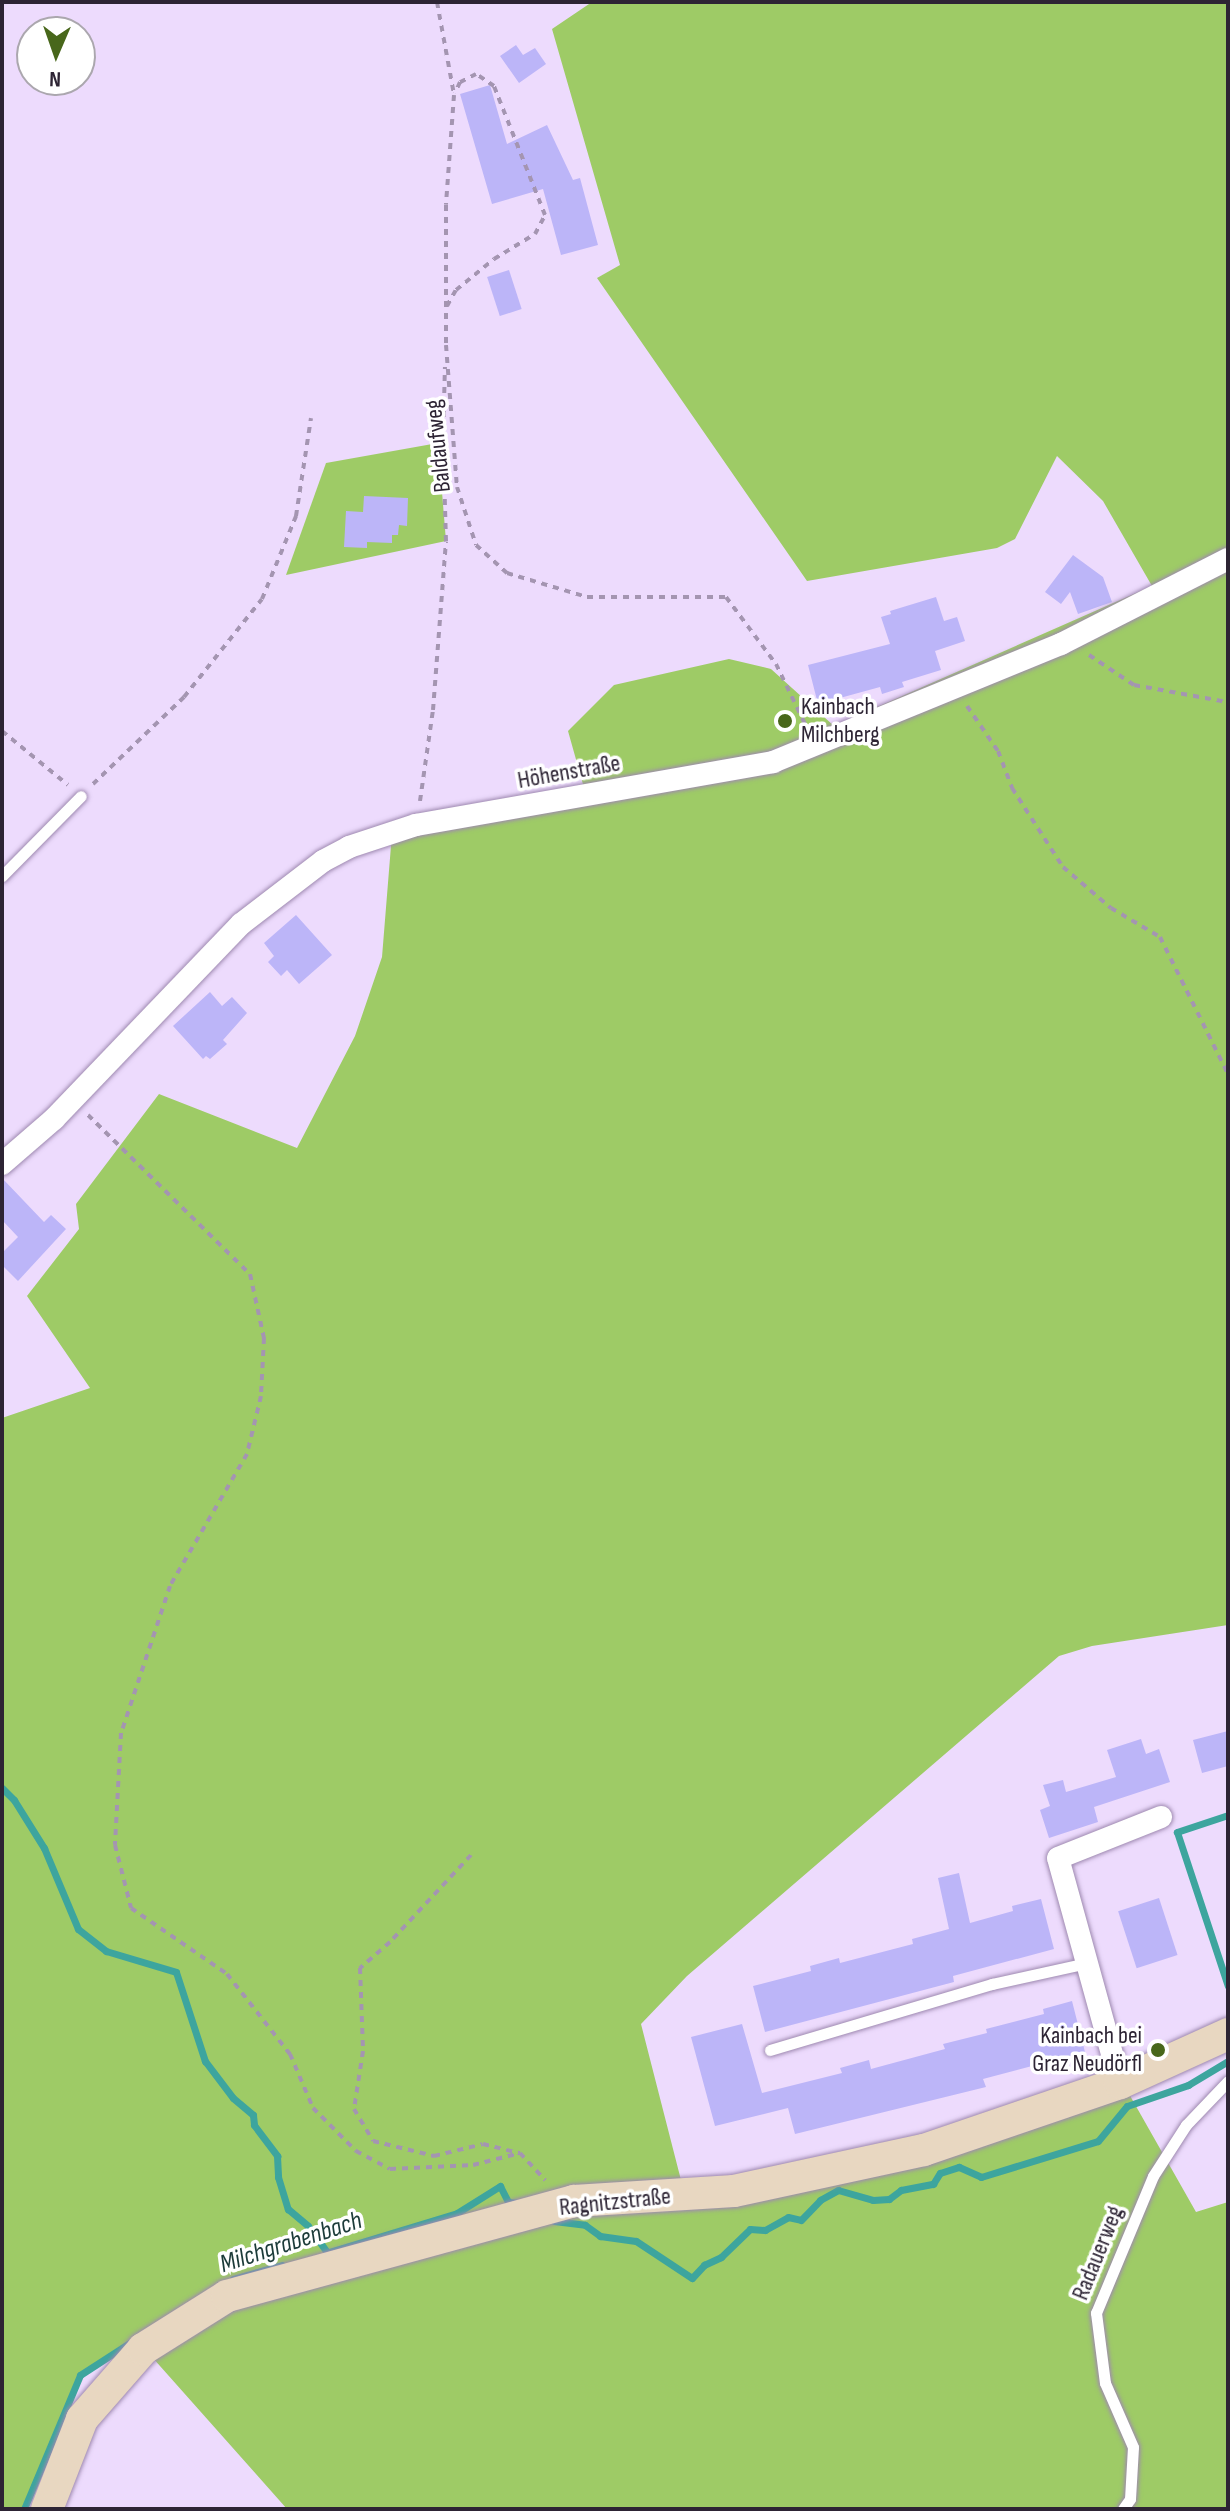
<!DOCTYPE html>
<meta charset="utf-8">
<style>
body{margin:0}
#map{position:relative;width:1230px;height:2511px;overflow:hidden;background:#eddbfd;font-family:"Sofia Sans Condensed",sans-serif}
div>[style]{position:absolute}
.green>*{inset:0;background:#9ecb66}
.stream>*{height:7px;margin:-3.5px;padding:0 3.5px;transform-origin:3.5px;border-radius:3.5px;background:#3da59e}
.building>*{inset:0;background:#bcb5f8;transform-origin:0 0}
.path>*{height:4px;margin-top:-2px;transform-origin:0;background:repeating-linear-gradient(90deg,#a495b1 0 6px,transparent 0 12px)}
.roads{filter:drop-shadow(0 0 2px #9e89b0) drop-shadow(0 0 2px #9e89b0)}
.lane>*{height:11px;margin:-5.5px;padding:0 5.5px;transform-origin:5.5px;border-radius:5.5px;background:#fff}
.street>*{height:22px;margin:-11px;padding:0 11px;transform-origin:11px;border-radius:11px;background:#fff}
.secondary>*{height:32px;margin:-16px;padding:0 16px;transform-origin:16px;border-radius:16px;background:#e8d7c1}
.dots>*{width:22px;height:22px;translate:-50% -50%;box-sizing:border-box;border:4px solid #fff;border-radius:50%}
span{translate:-50% -50%;white-space:nowrap;text-align:center;line-height:1.15;-webkit-text-stroke:7px #fff;paint-order:stroke}
.street-label{font-size:24px;color:#2d2434}
.poi-label{font-size:24px;color:#2d2434}
.left{translate:0 -50%;text-align:left}
.right{translate:-100% -50%;text-align:right}
.water-label{font-size:26px;color:#1c3b39;font-style:italic}
.frame{position:absolute;inset:0;border:4px solid #2d2434;pointer-events:none}
.north{position:absolute;left:16px;top:16px;width:80px;height:80px;box-sizing:border-box;background:#fff;border:2px solid #aba7ae;border-radius:50%;rotate:182deg;font-size:22px;font-weight:700;line-height:32px;text-align:center;color:#2d2434}
.north::after{content:'';display:block;margin:auto;width:28px;height:36px;background:#48671b;clip-path:polygon(50% 0,100% 100%,50% 72%,0 100%)}
</style>
<div id="map">
<div class="green">
<i style="clip-path:polygon(592px 2px,1228px 2px,1228px 1625px,1092px 1646px,1059px 1656px,687px 1976px,641px 2024px,682px 2184px,769px 2172px,945px 2133px,1116px 2071px,1196px 2212px,1228px 2202px,1228px 2509px,287px 2509px,136px 2339px,80px 2375px,24px 2509px,2px 2509px,2px 1418px,90px 1388px,27px 1296px,79px 1229px,76px 1204px,159px 1094px,297px 1148px,355px 1036px,382px 957px,393px 821px,586px 795px,568px 731px,614px 685px,729px 659px,771px 669px,834px 726px,1152px 586px,1103px 501px,1057px 456px,1015px 539px,997px 548px,807px 581px,597px 278px,620px 265px,552px 29px)"></i>
<i style="clip-path:polygon(438px 443px,446px 541px,286px 575px,326px 463px)"></i>
</div>
<div class="stream">
<i style="left:2px;top:1788px;width:17px;rotate:45deg"></i>
<i style="left:14px;top:1800px;width:57px;rotate:58deg"></i>
<i style="left:44px;top:1848px;width:88px;rotate:67.2deg"></i>
<i style="left:78px;top:1929px;width:36px;rotate:38deg"></i>
<i style="left:106px;top:1951px;width:73px;rotate:16.7deg"></i>
<i style="left:176px;top:1972px;width:94px;rotate:72deg"></i>
<i style="left:205px;top:2061px;width:46px;rotate:52.9deg"></i>
<i style="left:233px;top:2098px;width:26px;rotate:40deg"></i>
<i style="left:253px;top:2115px;width:10px;rotate:84deg"></i>
<i style="left:254px;top:2125px;width:39px;rotate:53deg"></i>
<i style="left:277px;top:2156px;width:21px;rotate:87deg"></i>
<i style="left:278px;top:2177px;width:34px;rotate:73deg"></i>
<i style="left:288px;top:2209px;width:26px;rotate:40deg"></i>
<i style="left:308px;top:2226px;width:32px;rotate:54deg"></i>
<i style="left:1228px;top:1815px;width:54px;rotate:161.6deg"></i>
<i style="left:1177px;top:1832px;width:162px;rotate:71.7deg"></i>
<i style="left:554px;top:2221px;width:31px;rotate:7deg"></i>
<i style="left:585px;top:2225px;width:19px;rotate:36deg"></i>
<i style="left:600px;top:2236px;width:36px;rotate:8deg"></i>
<i style="left:636px;top:2241px;width:67px;rotate:33.5deg"></i>
<i style="left:692px;top:2278px;width:18px;rotate:-47deg"></i>
<i style="left:704px;top:2265px;width:19px;rotate:-25deg"></i>
<i style="left:721px;top:2257px;width:40px;rotate:-44deg"></i>
<i style="left:750px;top:2229px;width:15px;rotate:4deg"></i>
<i style="left:765px;top:2230px;width:26px;rotate:-29deg"></i>
<i style="left:788px;top:2217px;width:13px;rotate:13deg"></i>
<i style="left:801px;top:2220px;width:28px;rotate:-46deg"></i>
<i style="left:820px;top:2200px;width:21px;rotate:-29deg"></i>
<i style="left:838px;top:2190px;width:36px;rotate:16deg"></i>
<i style="left:873px;top:2200px;width:16px;rotate:-4deg"></i>
<i style="left:889px;top:2199px;width:15px;rotate:-37deg"></i>
<i style="left:901px;top:2190px;width:33px;rotate:-11deg"></i>
<i style="left:933px;top:2184px;width:13px;rotate:-58deg"></i>
<i style="left:940px;top:2173px;width:20px;rotate:-18deg"></i>
<i style="left:959px;top:2167px;width:24px;rotate:24deg"></i>
<i style="left:981px;top:2177px;width:122px;rotate:-17.1deg"></i>
<i style="left:1098px;top:2141px;width:45px;rotate:-50.4deg"></i>
<i style="left:1127px;top:2106px;width:65px;rotate:-19deg"></i>
<i style="left:1188px;top:2085px;width:47px;rotate:-31deg"></i>
<i style="left:329px;top:2252px;width:134px;rotate:-16.9deg"></i>
<i style="left:457px;top:2213px;width:51px;rotate:-32.1deg"></i>
<i style="left:500px;top:2186px;width:18px;rotate:63deg"></i>
<i style="left:508px;top:2202px;width:10px;rotate:6deg"></i>
<i style="left:233px;top:2279px;width:51px;rotate:-15.9deg"></i>
<i style="left:24px;top:2509px;width:145px;rotate:-67.3deg"></i>
<i style="left:80px;top:2375px;width:61px;rotate:-32.9deg"></i>
</div>
<div class="building">
<i style="clip-path:polygon(516px 45px,523px 55px,535px 48px,546px 64px,519px 83px,500px 56px)"></i>
<i style="clip-path:polygon(490px 85px,507px 144px,547px 125px,573px 180px,580px 178px,598px 245px,561px 255px,543px 189px,492px 204px,460px 94px)"></i>
<i style="left:509px;top:270px;width:41px;height:23px;rotate:72deg"></i>
<i style="clip-path:polygon(364px 496px,408px 498px,407px 526px,399px 525px,398px 535px,392px 535px,392px 543px,367px 542px,367px 548px,344px 547px,346px 511px,363px 512px)"></i>
<i style="clip-path:polygon(1073px 555px,1103px 577px,1112px 602px,1078px 614px,1070px 592px,1061px 604px,1045px 592px)"></i>
<i style="clip-path:polygon(936px 597px,944px 621px,957px 617px,965px 641px,935px 651px,941px 670px,902px 682px,904px 687px,882px 694px,880px 687px,818px 704px,808px 665px,890px 644px,881px 617px,891px 614px,890px 611px)"></i>
<i style="clip-path:polygon(296px 915px,332px 955px,299px 984px,287px 970px,281px 976px,268px 962px,274px 956px,264px 943px)"></i>
<i style="clip-path:polygon(210px 992px,222px 1006px,232px 997px,247px 1013px,223px 1040px,227px 1044px,210px 1059px,206px 1056px,203px 1059px,173px 1026px)"></i>
<i style="clip-path:polygon(2px 1178px,44px 1222px,51px 1215px,66px 1229px,18px 1281px,2px 1265px,2px 1253px,18px 1237px,2px 1220px)"></i>
<i style="clip-path:polygon(1228px 1731px,1228px 1766px,1202px 1773px,1193px 1740px)"></i>
<i style="clip-path:polygon(1141px 1739px,1146px 1754px,1159px 1749px,1170px 1782px,1094px 1807px,1098px 1822px,1049px 1838px,1040px 1810px,1050px 1806px,1043px 1785px,1063px 1780px,1066px 1792px,1116px 1777px,1107px 1750px)"></i>
<i style="clip-path:polygon(959px 1873px,970px 1923px,1013px 1911px,1012px 1906px,1041px 1899px,1054px 1949px,953px 1976px,954px 1982px,765px 2032px,753px 1986px,811px 1971px,810px 1966px,839px 1958px,840px 1963px,913px 1944px,912px 1939px,949px 1929px,938px 1878px)"></i>
<i style="left:1159px;top:1898px;width:60px;height:43px;rotate:72deg"></i>
<i style="clip-path:polygon(1072px 2001px,1085px 2052px,983px 2079px,986px 2087px,795px 2134px,788px 2108px,715px 2126px,691px 2037px,742px 2024px,762px 2093px,842px 2073px,840px 2068px,869px 2060px,871px 2069px,945px 2049px,943px 2044px,987px 2033px,986px 2029px,1044px 2014px,1043px 2009px)"></i>
</div>
<div class="path">
<i style="left:437px;top:2px;width:95px;rotate:79.6deg"></i>
<i style="left:454px;top:95px;width:110px;rotate:94.2deg"></i>
<i style="left:446px;top:205px;width:140px;rotate:90deg"></i>
<i style="left:446px;top:345px;width:142px;rotate:85.6deg"></i>
<i style="left:457px;top:487px;width:61px;rotate:71.9deg"></i>
<i style="left:476px;top:545px;width:42px;rotate:42.1deg"></i>
<i style="left:507px;top:573px;width:84px;rotate:16.7deg"></i>
<i style="left:587px;top:597px;width:139px"></i>
<i style="left:726px;top:597px;width:84px;rotate:53.3deg"></i>
<i style="left:776px;top:664px;width:69px;rotate:64.2deg"></i>
<i style="left:447px;top:306px;width:18px;rotate:-61deg"></i>
<i style="left:456px;top:290px;width:49px;rotate:-39.2deg"></i>
<i style="left:494px;top:259px;width:48px;rotate:-31.4deg"></i>
<i style="left:535px;top:234px;width:21px;rotate:-62deg"></i>
<i style="left:545px;top:215px;width:139px;rotate:-111.6deg"></i>
<i style="left:494px;top:86px;width:22px;rotate:-146deg"></i>
<i style="left:476px;top:74px;width:18px;rotate:153deg"></i>
<i style="left:460px;top:82px;width:12px;rotate:114deg"></i>
<i style="left:1089px;top:655px;width:54px;rotate:33.7deg"></i>
<i style="left:1134px;top:685px;width:96px;rotate:10.3deg"></i>
<i style="left:967px;top:706px;width:55px;rotate:55.4deg"></i>
<i style="left:998px;top:751px;width:40px;rotate:69deg"></i>
<i style="left:1012px;top:788px;width:94px;rotate:57.2deg"></i>
<i style="left:1063px;top:867px;width:63px;rotate:40.5deg"></i>
<i style="left:1111px;top:908px;width:57px;rotate:30.6deg"></i>
<i style="left:1160px;top:937px;width:153px;rotate:63.6deg"></i>
<i style="left:2px;top:731px;width:85px;rotate:39.3deg"></i>
<i style="left:93px;top:784px;width:126px;rotate:-43.7deg"></i>
<i style="left:184px;top:697px;width:125px;rotate:-51.5deg"></i>
<i style="left:262px;top:599px;width:90px;rotate:-67.7deg"></i>
<i style="left:296px;top:516px;width:99px;rotate:-81.3deg"></i>
<i style="left:420px;top:801px;width:92px;rotate:-81.9deg"></i>
<i style="left:433px;top:710px;width:169px;rotate:-85.6deg"></i>
<i style="left:446px;top:541px;width:100px;rotate:-91.7deg"></i>
<i style="left:443px;top:441px;width:74px;rotate:-88.5deg"></i>
<i style="left:88px;top:1115px;width:227px;rotate:44.5deg"></i>
<i style="left:250px;top:1274px;width:66px;rotate:77.7deg"></i>
<i style="left:264px;top:1338px;width:58px;rotate:93deg"></i>
<i style="left:261px;top:1396px;width:60px;rotate:103.6deg"></i>
<i style="left:247px;top:1454px;width:153px;rotate:120.3deg"></i>
<i style="left:170px;top:1586px;width:155px;rotate:108.4deg"></i>
<i style="left:121px;top:1733px;width:112px;rotate:93.1deg"></i>
<i style="left:115px;top:1845px;width:65px;rotate:75.7deg"></i>
<i style="left:131px;top:1908px;width:116px;rotate:34.5deg"></i>
<i style="left:227px;top:1974px;width:102px;rotate:51.8deg"></i>
<i style="left:290px;top:2054px;width:59px;rotate:66.9deg"></i>
<i style="left:313px;top:2108px;width:61px;rotate:45deg"></i>
<i style="left:356px;top:2151px;width:38px;rotate:28deg"></i>
<i style="left:390px;top:2169px;width:83px;rotate:-2.8deg"></i>
<i style="left:473px;top:2165px;width:49px;rotate:-14.3deg"></i>
<i style="left:471px;top:1855px;width:119px;rotate:133deg"></i>
<i style="left:390px;top:1942px;width:40px;rotate:139deg"></i>
<i style="left:360px;top:1968px;width:83px;rotate:87.9deg"></i>
<i style="left:363px;top:2051px;width:59px;rotate:98.8deg"></i>
<i style="left:354px;top:2109px;width:37px;rotate:59deg"></i>
<i style="left:373px;top:2141px;width:63px;rotate:13.8deg"></i>
<i style="left:434px;top:2156px;width:50px;rotate:-13.8deg"></i>
<i style="left:483px;top:2144px;width:38px;rotate:14deg"></i>
<i style="left:520px;top:2153px;width:37px;rotate:47deg"></i>
</div>
<div class="roads">
<div class="lane">
<i style="left:2px;top:876px;width:112px;rotate:-45.4deg"></i>
<i style="left:770px;top:2050px;width:232px;rotate:-16.6deg"></i>
<i style="left:992px;top:1984px;width:97px;rotate:-12.5deg"></i>
<i style="left:1123px;top:2509px;width:12px;rotate:-55deg"></i>
<i style="left:1130px;top:2499px;width:52px;rotate:-86.7deg"></i>
<i style="left:1133px;top:2447px;width:70px;rotate:-113.6deg"></i>
<i style="left:1105px;top:2383px;width:71px;rotate:-97.3deg"></i>
<i style="left:1096px;top:2313px;width:148px;rotate:-67.4deg"></i>
<i style="left:1153px;top:2176px;width:61px;rotate:-57.1deg"></i>
<i style="left:1186px;top:2125px;width:61px;rotate:-46.3deg"></i>
</div>
<div class="street">
<i style="left:2px;top:1164px;width:69px;rotate:-40.9deg"></i>
<i style="left:54px;top:1119px;width:270px;rotate:-46.2deg"></i>
<i style="left:241px;top:924px;width:103px;rotate:-37.5deg"></i>
<i style="left:323px;top:861px;width:30px;rotate:-28deg"></i>
<i style="left:349px;top:847px;width:71px;rotate:-18.2deg"></i>
<i style="left:416px;top:825px;width:363px;rotate:-10deg"></i>
<i style="left:773px;top:762px;width:311px;rotate:-22.3deg"></i>
<i style="left:1061px;top:644px;width:187px;rotate:-27deg"></i>
<i style="left:1120px;top:2083px;width:233px;rotate:-105.4deg"></i>
<i style="left:1058px;top:1858px;width:111px;rotate:-21.7deg"></i>
</div>
<div class="secondary">
<i style="left:47px;top:2509px;width:97px;rotate:-68.7deg"></i>
<i style="left:82px;top:2419px;width:93px;rotate:-48.9deg"></i>
<i style="left:143px;top:2349px;width:99px;rotate:-32.2deg"></i>
<i style="left:227px;top:2296px;width:360px;rotate:-15.3deg"></i>
<i style="left:574px;top:2201px;width:160px;rotate:-3.6deg"></i>
<i style="left:734px;top:2191px;width:194px;rotate:-12.2deg"></i>
<i style="left:924px;top:2150px;width:207px;rotate:-18.9deg"></i>
<i style="left:1120px;top:2083px;width:119px;rotate:-24.4deg"></i>
</div>
</div>
<div class="dots">
<i style="left:785px;top:721px;background:#48671b"></i>
<i style="left:1158px;top:2050px;background:#48671b"></i>
</div>
<div class="street-label">
<span style="left:438px;top:446px;rotate:-96deg">Baldaufweg</span>
<span style="left:569px;top:772px;rotate:-10deg">Höhenstraße</span>
<span style="left:615px;top:2202px;rotate:-6deg">Ragnitzstraße</span>
<span style="left:1098px;top:2253px;rotate:-68deg">Radauerweg</span>
</div>
<div class="poi-label">
<span class="left" style="left:801px;top:721px">Kainbach<br>Milchberg</span>
<span class="right" style="left:1142px;top:2050px">Kainbach bei<br>Graz Neudörfl</span>
</div>
<div class="water-label">
<span style="left:291px;top:2243px;rotate:-18deg">Milchgrabenbach</span>
</div>
<div class="frame"></div>
<div class="north">N</div>
</div>
